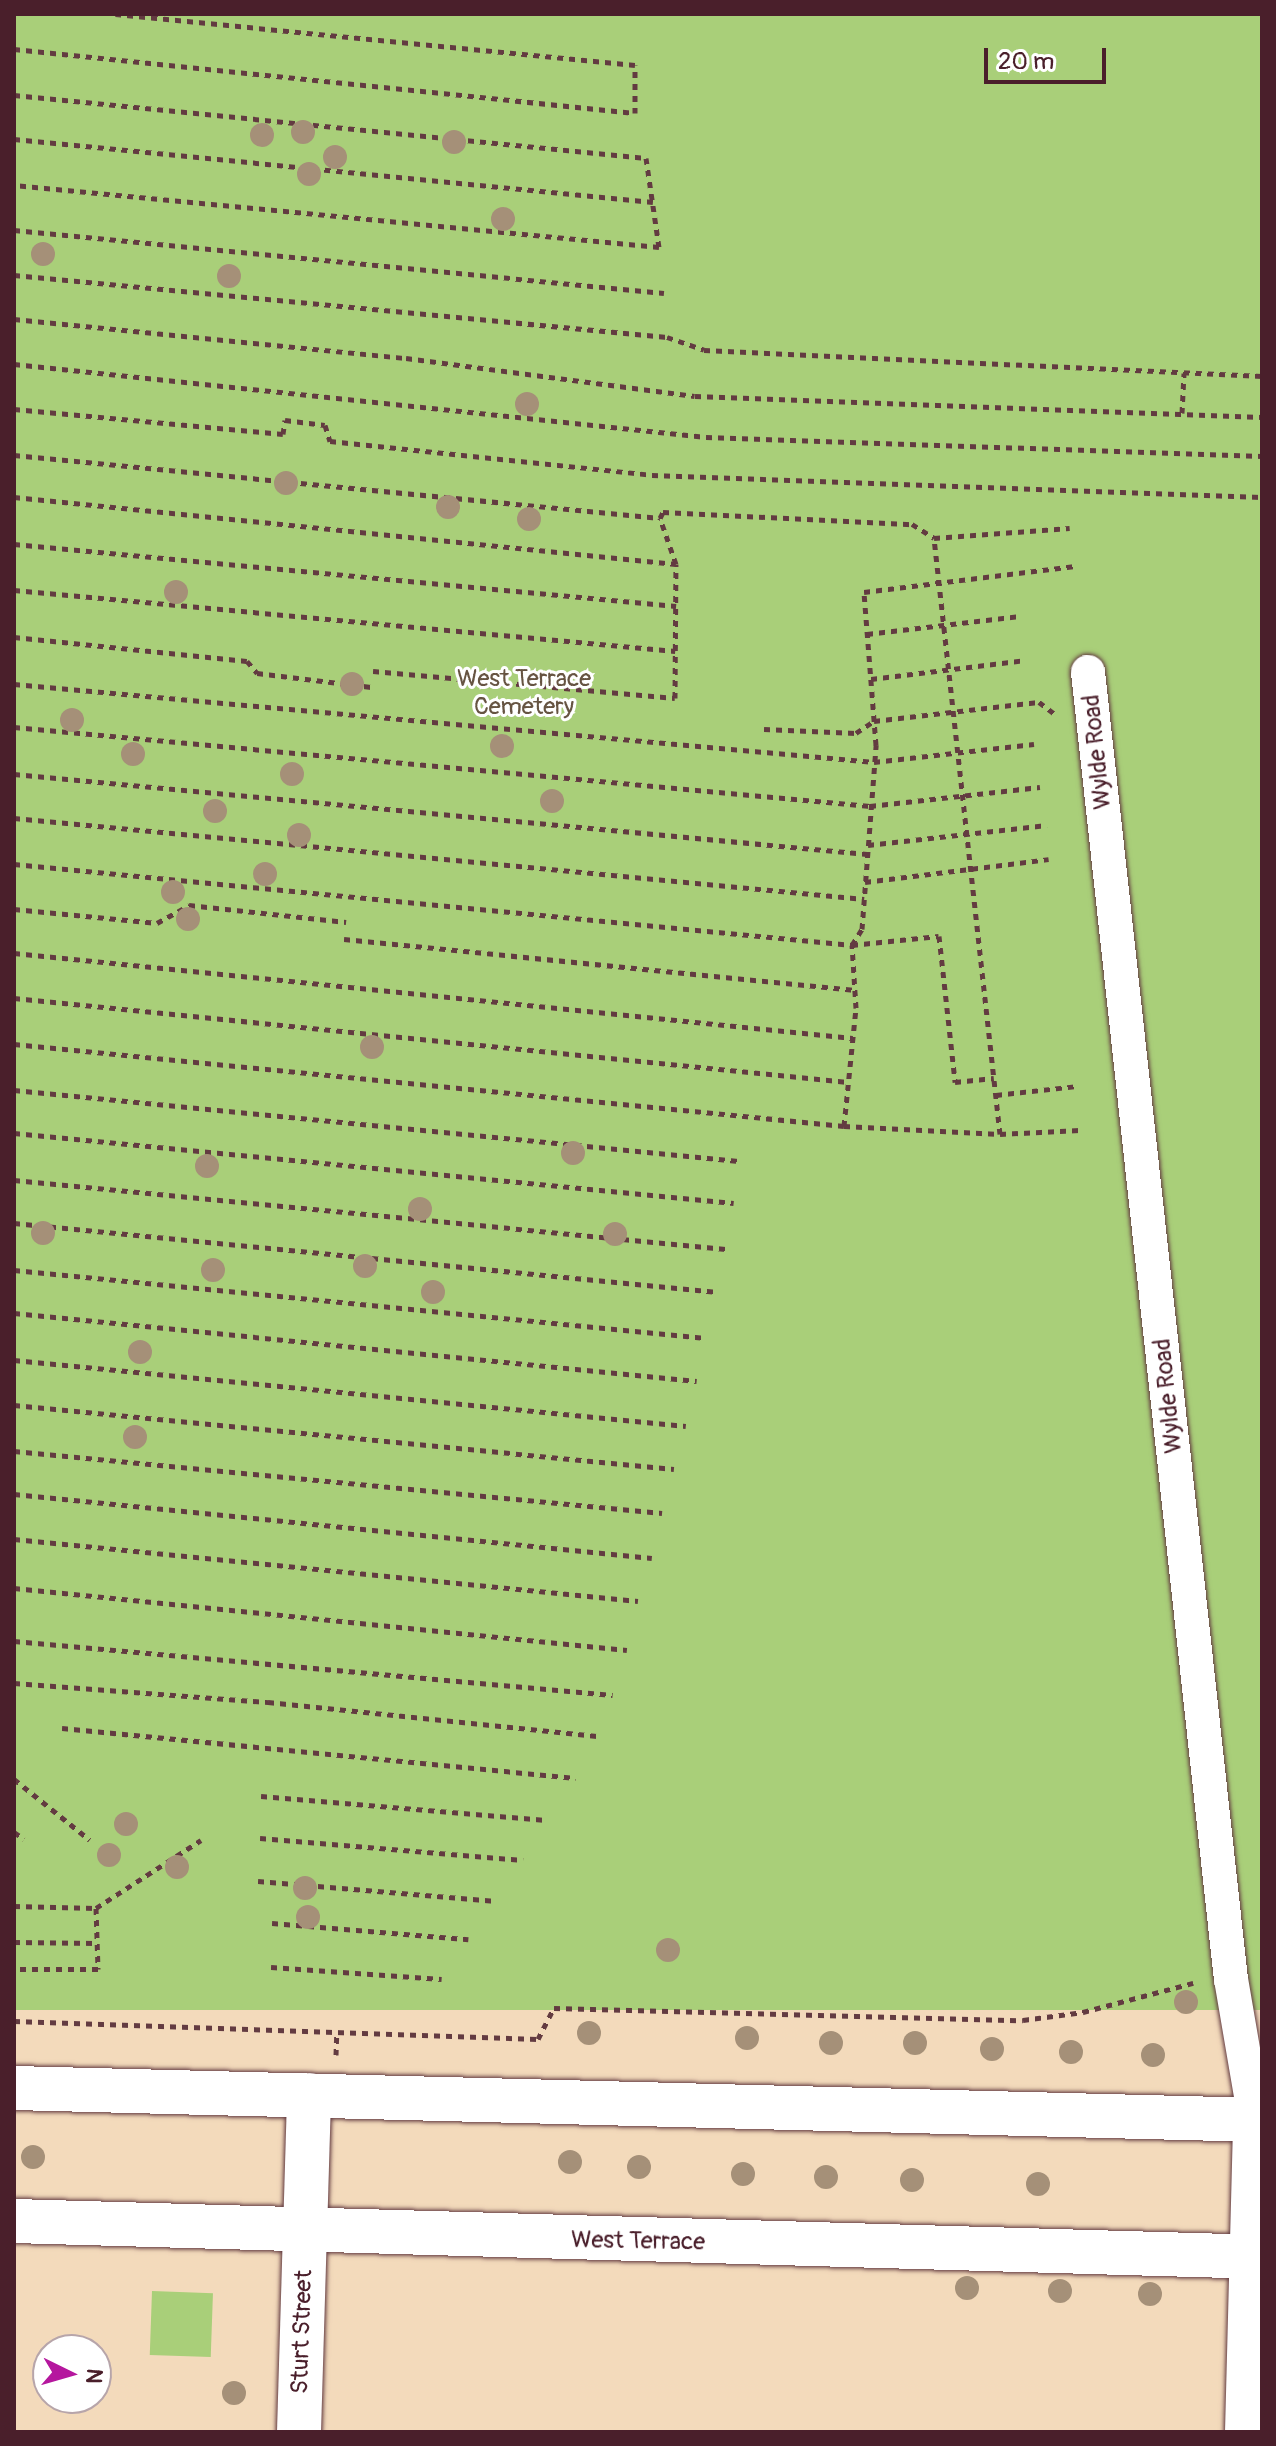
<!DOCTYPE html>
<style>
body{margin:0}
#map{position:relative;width:1276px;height:2446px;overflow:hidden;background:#f3dabb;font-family:Pangolin,sans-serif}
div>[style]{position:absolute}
.green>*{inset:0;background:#a9cf79;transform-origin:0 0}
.path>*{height:5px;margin-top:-2.5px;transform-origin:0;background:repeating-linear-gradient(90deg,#633b41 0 6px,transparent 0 12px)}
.roads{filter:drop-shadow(0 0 2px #633b41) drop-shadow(0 0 2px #633b41)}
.street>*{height:34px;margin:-17px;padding:0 17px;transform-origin:17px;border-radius:17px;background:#fff}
.secondary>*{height:44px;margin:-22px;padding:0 22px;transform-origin:22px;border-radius:22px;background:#fff}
.primary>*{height:44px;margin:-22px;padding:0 22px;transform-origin:22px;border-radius:22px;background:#fff}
.trees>*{width:24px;height:24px;margin:-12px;border-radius:50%;background:#a59078}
span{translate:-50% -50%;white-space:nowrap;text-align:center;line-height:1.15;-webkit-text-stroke:6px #fff;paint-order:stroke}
.park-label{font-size:24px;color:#665442}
.street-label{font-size:24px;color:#4a1f2b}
.frame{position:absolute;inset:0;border:16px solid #4a1f2b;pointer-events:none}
.north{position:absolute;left:32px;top:2334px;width:80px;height:80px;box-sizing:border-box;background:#fff;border:2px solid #b7a5aa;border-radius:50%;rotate:95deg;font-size:22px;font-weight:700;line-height:32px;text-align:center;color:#4a1f2b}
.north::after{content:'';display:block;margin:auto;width:28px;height:36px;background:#b5179e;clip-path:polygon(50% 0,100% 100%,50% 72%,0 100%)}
.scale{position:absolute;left:984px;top:48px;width:122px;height:36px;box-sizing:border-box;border:4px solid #4a1f2b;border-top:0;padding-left:10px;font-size:24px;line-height:28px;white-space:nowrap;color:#4a1f2b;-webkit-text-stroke:6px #fff;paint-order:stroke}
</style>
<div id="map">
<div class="green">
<i style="left:14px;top:14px;width:1248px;height:1996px"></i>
<i style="left:152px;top:2291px;width:61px;height:64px;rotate:2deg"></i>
</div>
<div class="path">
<i style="left:14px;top:49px;width:624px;rotate:5.88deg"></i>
<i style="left:635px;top:113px;width:48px;rotate:-90deg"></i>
<i style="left:635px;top:65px;width:522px;rotate:-174.4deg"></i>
<i style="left:14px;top:95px;width:635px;rotate:5.69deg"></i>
<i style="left:646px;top:158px;width:90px;rotate:81.7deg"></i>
<i style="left:659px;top:247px;width:648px;rotate:-174.51deg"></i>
<i style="left:14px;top:139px;width:642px;rotate:5.63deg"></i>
<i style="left:14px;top:230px;width:653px;rotate:5.54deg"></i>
<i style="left:14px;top:275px;width:656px;rotate:5.42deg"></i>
<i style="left:667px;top:337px;width:39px;rotate:19deg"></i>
<i style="left:704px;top:350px;width:559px;rotate:2.67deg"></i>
<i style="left:14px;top:319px;width:394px;rotate:5.7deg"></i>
<i style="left:406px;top:358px;width:291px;rotate:7.5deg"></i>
<i style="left:695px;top:396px;width:567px;rotate:2.12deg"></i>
<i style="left:14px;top:364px;width:696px;rotate:6.02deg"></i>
<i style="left:706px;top:437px;width:556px;rotate:1.96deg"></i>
<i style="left:14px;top:409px;width:270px;rotate:5.3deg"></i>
<i style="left:283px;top:434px;width:14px;rotate:-82deg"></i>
<i style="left:285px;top:420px;width:40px;rotate:7.1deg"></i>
<i style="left:325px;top:425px;width:17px;rotate:73deg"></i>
<i style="left:330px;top:441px;width:324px;rotate:6deg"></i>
<i style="left:652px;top:475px;width:610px;rotate:2.07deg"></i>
<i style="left:1182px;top:413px;width:40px;rotate:-87.1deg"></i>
<i style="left:14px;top:455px;width:649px;rotate:5.57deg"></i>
<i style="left:660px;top:518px;width:7px;rotate:-63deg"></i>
<i style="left:663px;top:512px;width:249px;rotate:2.8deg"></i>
<i style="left:912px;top:524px;width:26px;rotate:32deg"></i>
<i style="left:14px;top:497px;width:665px;rotate:5.78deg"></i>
<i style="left:14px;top:544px;width:665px;rotate:5.35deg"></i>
<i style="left:14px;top:590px;width:664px;rotate:5.27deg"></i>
<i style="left:867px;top:634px;width:154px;rotate:-6.7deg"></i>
<i style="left:14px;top:637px;width:234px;rotate:5.9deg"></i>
<i style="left:247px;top:661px;width:16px;rotate:50deg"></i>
<i style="left:257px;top:673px;width:115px;rotate:7deg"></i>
<i style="left:373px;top:671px;width:303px;rotate:5.1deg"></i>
<i style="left:675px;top:698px;width:134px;rotate:-89.6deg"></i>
<i style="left:676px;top:564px;width:49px;rotate:-109.2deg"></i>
<i style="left:871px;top:679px;width:155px;rotate:-7deg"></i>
<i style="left:14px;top:684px;width:864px;rotate:5.18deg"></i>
<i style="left:874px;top:762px;width:161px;rotate:-6.4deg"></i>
<i style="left:14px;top:727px;width:860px;rotate:5.27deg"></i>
<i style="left:870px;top:806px;width:171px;rotate:-6.4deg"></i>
<i style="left:764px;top:729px;width:92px;rotate:2.5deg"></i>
<i style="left:856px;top:733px;width:22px;rotate:-34deg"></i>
<i style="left:874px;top:721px;width:166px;rotate:-6.6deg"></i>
<i style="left:1039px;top:702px;width:21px;rotate:37deg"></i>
<i style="left:14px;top:774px;width:857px;rotate:5.36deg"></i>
<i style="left:14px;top:818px;width:854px;rotate:5.44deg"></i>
<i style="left:868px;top:845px;width:180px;rotate:-6.4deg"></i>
<i style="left:14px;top:864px;width:842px;rotate:5.52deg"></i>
<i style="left:852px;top:945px;width:87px;rotate:-5.9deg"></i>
<i style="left:939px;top:936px;width:147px;rotate:83.7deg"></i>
<i style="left:955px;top:1082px;width:39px;rotate:-6deg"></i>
<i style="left:865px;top:882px;width:185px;rotate:-7.1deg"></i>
<i style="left:14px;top:909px;width:144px;rotate:5.6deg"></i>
<i style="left:157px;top:923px;width:37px;rotate:-29deg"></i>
<i style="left:189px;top:905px;width:158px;rotate:6.2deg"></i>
<i style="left:344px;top:939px;width:514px;rotate:5.7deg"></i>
<i style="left:14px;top:953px;width:843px;rotate:5.78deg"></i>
<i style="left:14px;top:998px;width:838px;rotate:5.75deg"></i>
<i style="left:14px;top:1044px;width:834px;rotate:5.64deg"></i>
<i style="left:844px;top:1126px;width:119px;rotate:-84.2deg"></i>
<i style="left:856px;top:1008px;width:63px;rotate:-93.6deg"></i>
<i style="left:852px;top:945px;width:19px;rotate:-58deg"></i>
<i style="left:862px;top:929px;width:185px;rotate:-85.6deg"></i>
<i style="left:876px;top:745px;width:153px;rotate:-94.5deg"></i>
<i style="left:864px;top:592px;width:213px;rotate:-7deg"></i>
<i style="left:14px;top:1090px;width:728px;rotate:5.59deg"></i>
<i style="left:996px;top:1095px;width:81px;rotate:-6.3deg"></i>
<i style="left:844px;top:1126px;width:156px;rotate:2.9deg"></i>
<i style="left:1000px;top:1134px;width:80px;rotate:-2.9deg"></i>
<i style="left:14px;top:1133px;width:723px;rotate:5.55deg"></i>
<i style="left:1000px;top:1134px;width:600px;rotate:-96.32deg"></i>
<i style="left:934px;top:538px;width:136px;rotate:-4.2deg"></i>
<i style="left:14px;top:1180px;width:715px;rotate:5.54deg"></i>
<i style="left:14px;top:1223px;width:707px;rotate:5.6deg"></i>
<i style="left:14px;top:1270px;width:695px;rotate:5.61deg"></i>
<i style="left:14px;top:1313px;width:686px;rotate:5.69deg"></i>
<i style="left:14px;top:1360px;width:675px;rotate:5.61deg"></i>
<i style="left:14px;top:1405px;width:663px;rotate:5.54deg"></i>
<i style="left:14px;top:1451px;width:651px;rotate:5.47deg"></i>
<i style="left:14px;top:1494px;width:641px;rotate:5.73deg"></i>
<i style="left:14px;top:1539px;width:627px;rotate:5.67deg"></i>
<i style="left:14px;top:1588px;width:616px;rotate:5.78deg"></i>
<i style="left:14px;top:1641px;width:601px;rotate:5.15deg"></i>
<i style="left:14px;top:1683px;width:255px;rotate:4.3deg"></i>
<i style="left:268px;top:1702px;width:333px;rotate:5.9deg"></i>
<i style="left:62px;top:1728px;width:516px;rotate:5.56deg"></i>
<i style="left:14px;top:1779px;width:97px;rotate:38.8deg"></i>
<i style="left:261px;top:1796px;width:286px;rotate:4.8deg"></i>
<i style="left:14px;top:1832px;width:12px;rotate:35deg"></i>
<i style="left:260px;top:1838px;width:264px;rotate:4.8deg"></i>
<i style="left:258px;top:1881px;width:239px;rotate:4.8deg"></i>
<i style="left:14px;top:1906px;width:82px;rotate:1.4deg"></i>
<i style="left:96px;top:1908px;width:61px;rotate:88.1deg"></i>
<i style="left:98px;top:1969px;width:84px;rotate:180deg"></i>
<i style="left:96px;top:1908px;width:125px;rotate:-32.9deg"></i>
<i style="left:272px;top:1923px;width:197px;rotate:4.7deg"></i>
<i style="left:14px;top:1942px;width:83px;rotate:0.7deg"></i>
<i style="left:271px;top:1967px;width:171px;rotate:4deg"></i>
<i style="left:14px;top:2021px;width:524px;rotate:1.97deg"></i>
<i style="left:538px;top:2039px;width:35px;rotate:-63deg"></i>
<i style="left:554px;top:2008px;width:469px;rotate:1.5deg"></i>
<i style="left:1023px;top:2020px;width:61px;rotate:-7.6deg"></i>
<i style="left:1083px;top:2012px;width:114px;rotate:-14.8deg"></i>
<i style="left:336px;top:2055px;width:23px;rotate:-88deg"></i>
</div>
<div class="roads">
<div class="street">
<i style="left:1088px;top:672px;width:1315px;rotate:83.76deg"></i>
<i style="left:1231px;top:1979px;width:143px;rotate:80.3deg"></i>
</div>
<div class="secondary">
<i style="left:299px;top:2432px;width:199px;rotate:-88.3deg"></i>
<i style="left:1247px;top:2432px;width:312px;rotate:-88.5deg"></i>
</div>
<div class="primary">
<i style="left:14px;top:2088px;width:1248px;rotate:1.47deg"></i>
<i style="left:14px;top:2221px;width:1249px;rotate:1.65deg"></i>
<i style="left:305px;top:2233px;width:138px;rotate:-88.3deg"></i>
</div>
</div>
<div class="trees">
<i style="left:303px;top:132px"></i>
<i style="left:262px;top:135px"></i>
<i style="left:454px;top:142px"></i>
<i style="left:335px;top:157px"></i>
<i style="left:309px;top:174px"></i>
<i style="left:503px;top:219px"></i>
<i style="left:43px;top:254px"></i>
<i style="left:229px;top:276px"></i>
<i style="left:527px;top:404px"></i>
<i style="left:286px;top:483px"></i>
<i style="left:448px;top:507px"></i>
<i style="left:529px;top:519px"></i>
<i style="left:176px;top:592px"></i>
<i style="left:352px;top:684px"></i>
<i style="left:72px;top:720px"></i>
<i style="left:502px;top:746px"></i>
<i style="left:133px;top:754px"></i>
<i style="left:292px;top:774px"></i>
<i style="left:552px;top:801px"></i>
<i style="left:215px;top:811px"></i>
<i style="left:299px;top:835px"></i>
<i style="left:265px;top:874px"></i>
<i style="left:173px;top:892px"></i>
<i style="left:188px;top:919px"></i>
<i style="left:372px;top:1047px"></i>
<i style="left:573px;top:1153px"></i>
<i style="left:207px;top:1166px"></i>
<i style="left:420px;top:1209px"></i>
<i style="left:43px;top:1233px"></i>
<i style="left:615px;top:1234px"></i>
<i style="left:365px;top:1266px"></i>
<i style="left:213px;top:1270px"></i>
<i style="left:433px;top:1292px"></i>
<i style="left:140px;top:1352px"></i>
<i style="left:135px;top:1437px"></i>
<i style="left:126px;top:1824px"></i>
<i style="left:109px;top:1855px"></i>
<i style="left:177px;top:1867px"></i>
<i style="left:305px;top:1888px"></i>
<i style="left:308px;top:1917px"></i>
<i style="left:668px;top:1950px"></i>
<i style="left:1186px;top:2002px"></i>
<i style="left:589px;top:2033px"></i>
<i style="left:747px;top:2038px"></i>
<i style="left:831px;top:2043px"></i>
<i style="left:915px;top:2043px"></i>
<i style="left:992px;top:2049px"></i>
<i style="left:1071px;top:2052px"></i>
<i style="left:1153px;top:2055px"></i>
<i style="left:33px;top:2157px"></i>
<i style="left:570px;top:2162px"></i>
<i style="left:639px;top:2167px"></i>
<i style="left:743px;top:2174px"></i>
<i style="left:826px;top:2177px"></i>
<i style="left:912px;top:2180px"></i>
<i style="left:1038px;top:2184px"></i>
<i style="left:967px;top:2288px"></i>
<i style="left:1060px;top:2291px"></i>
<i style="left:1150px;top:2294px"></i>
<i style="left:234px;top:2393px"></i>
</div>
<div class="park-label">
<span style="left:524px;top:693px">West Terrace<br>Cemetery</span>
</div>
<div class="street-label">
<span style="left:1097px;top:752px;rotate:-96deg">Wylde Road</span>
<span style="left:1168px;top:1396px;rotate:-96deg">Wylde Road</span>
<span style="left:638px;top:2241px;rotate:1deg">West Terrace</span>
<span style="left:302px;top:2332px;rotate:-88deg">Sturt Street</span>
</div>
<div class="frame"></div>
<div class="north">N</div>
<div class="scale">20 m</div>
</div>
